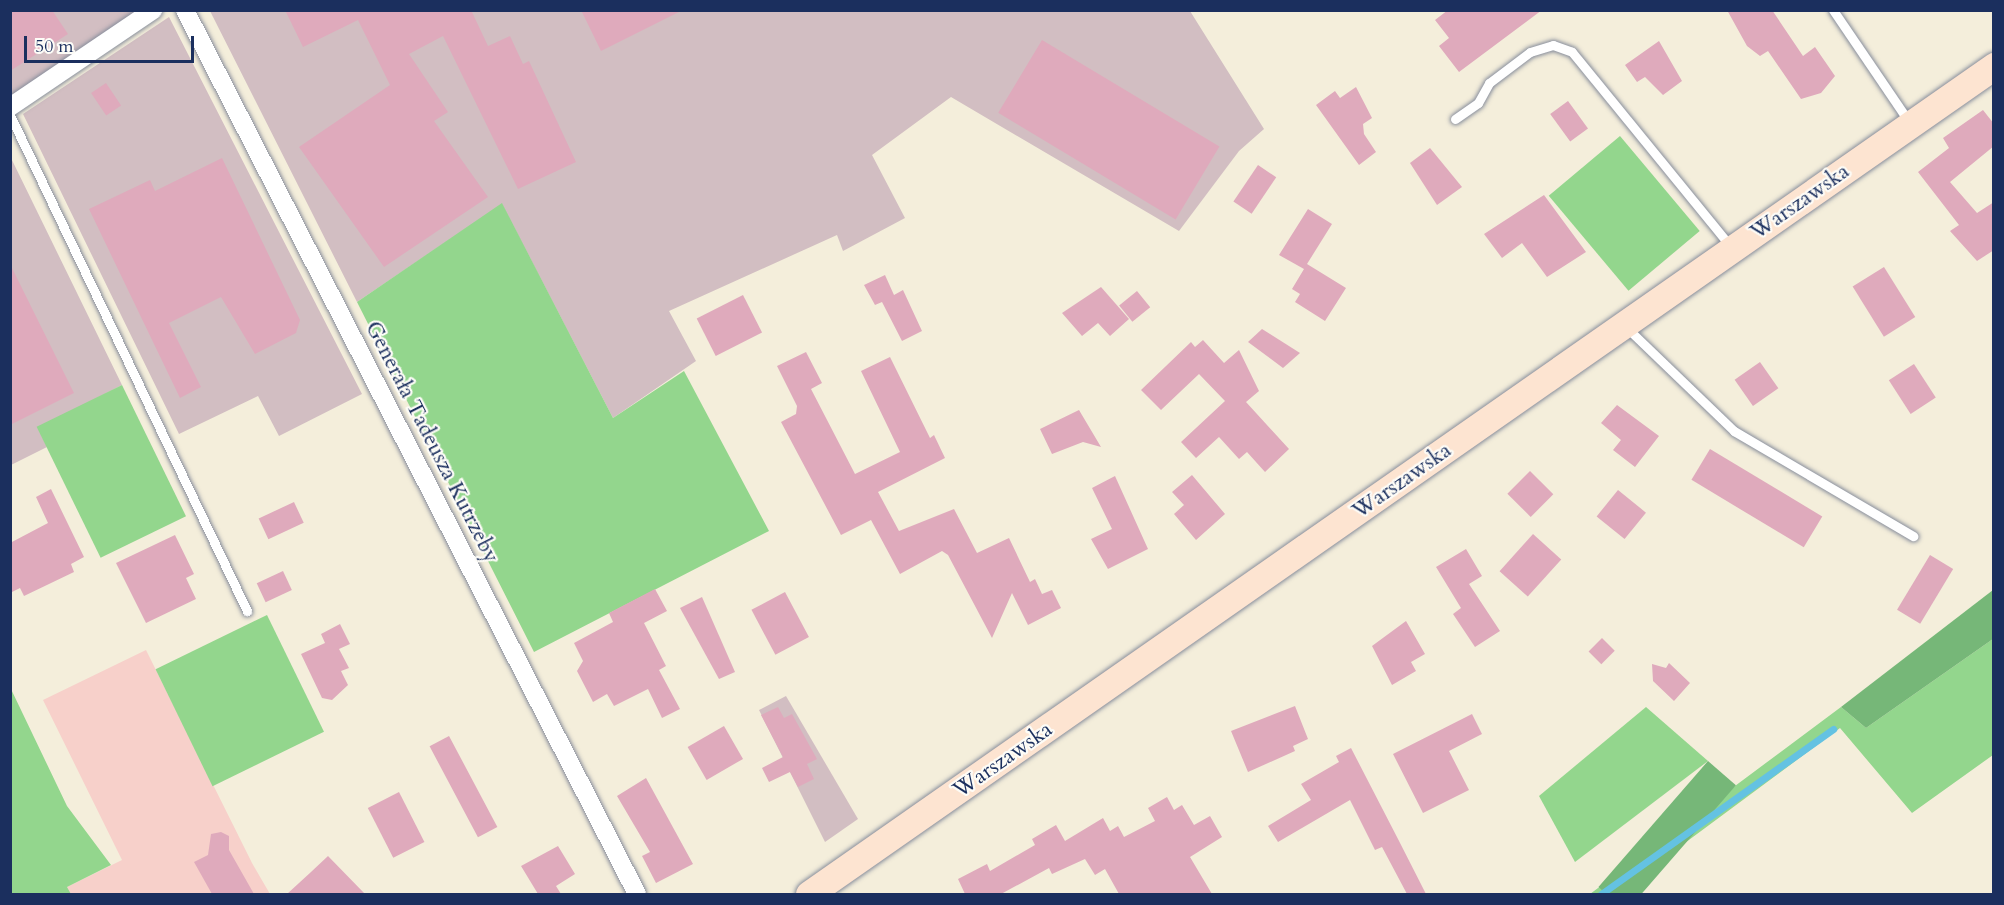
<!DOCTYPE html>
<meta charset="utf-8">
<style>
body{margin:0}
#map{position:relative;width:2004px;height:905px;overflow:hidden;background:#f4eedb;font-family:Cardo,serif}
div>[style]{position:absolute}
.built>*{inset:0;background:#f7d0ca}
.industrial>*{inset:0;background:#d2bec2}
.green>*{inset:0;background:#93d68d;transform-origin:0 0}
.forest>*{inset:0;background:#76b778;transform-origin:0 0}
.stream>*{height:7px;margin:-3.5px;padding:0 3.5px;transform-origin:3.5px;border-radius:3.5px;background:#64c2e2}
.building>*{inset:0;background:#dfaabc;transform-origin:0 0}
.roads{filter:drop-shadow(0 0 2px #888e9c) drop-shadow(0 0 2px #888e9c)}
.service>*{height:9px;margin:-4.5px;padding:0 4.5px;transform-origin:4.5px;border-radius:4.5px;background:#fff}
.minor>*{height:18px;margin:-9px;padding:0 9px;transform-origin:9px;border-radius:9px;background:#fff}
.secondary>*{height:27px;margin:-13.5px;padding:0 13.5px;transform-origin:13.5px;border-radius:13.5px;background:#fde4d1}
span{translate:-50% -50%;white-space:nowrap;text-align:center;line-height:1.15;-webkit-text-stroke:4.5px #fdfcf7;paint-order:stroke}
.street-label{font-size:22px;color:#1b2f5e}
.frame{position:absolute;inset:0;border:12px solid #1b2f5e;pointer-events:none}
.scale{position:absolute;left:24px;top:36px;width:170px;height:27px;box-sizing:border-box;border:3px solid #1b2f5e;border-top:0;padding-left:8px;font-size:18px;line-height:21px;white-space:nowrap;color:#1b2f5e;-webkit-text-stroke:4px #fdfcf7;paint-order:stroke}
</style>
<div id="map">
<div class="built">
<i style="clip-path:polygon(146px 650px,252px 863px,270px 894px,71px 894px,67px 887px,122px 860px,43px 700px)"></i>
</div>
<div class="industrial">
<i style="clip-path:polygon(11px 11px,142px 11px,11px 98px)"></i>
<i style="clip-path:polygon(210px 11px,1190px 11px,1264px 129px,1239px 151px,1179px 231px,951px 97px,872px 155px,905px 218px,843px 251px,837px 235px,669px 311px,696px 361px,613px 418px,502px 204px,357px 302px)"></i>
<i style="clip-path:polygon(169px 17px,362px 394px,279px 436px,258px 396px,179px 434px,23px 114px)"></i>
<i style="clip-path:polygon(10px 156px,122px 385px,38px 428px,47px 447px,11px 465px)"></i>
<i style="clip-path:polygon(786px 696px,858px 819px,825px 842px,759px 710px)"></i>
</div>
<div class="green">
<i style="left:1620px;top:136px;width:124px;height:93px;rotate:50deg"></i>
<i style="clip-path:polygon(502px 203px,613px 418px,684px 371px,769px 531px,534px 652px,357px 302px)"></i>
<i style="left:122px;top:385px;width:146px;height:95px;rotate:64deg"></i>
<i style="left:267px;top:615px;width:130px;height:124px;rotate:64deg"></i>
<i style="clip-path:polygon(1993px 639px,1993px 755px,1912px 813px,1840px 728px,1616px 894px,1590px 894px,1841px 707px,1866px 728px)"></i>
<i style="clip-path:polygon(10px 687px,67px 806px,111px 865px,67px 887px,71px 894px,11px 894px)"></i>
<i style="clip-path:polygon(1646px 707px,1708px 761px,1575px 862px,1539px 796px)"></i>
</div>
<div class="forest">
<i style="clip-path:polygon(1993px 590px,1993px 639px,1866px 728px,1841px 707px)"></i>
<i style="left:1708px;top:761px;width:37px;height:167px;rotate:41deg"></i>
</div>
<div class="stream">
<i style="left:1601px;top:894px;width:285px;rotate:-35.4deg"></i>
</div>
<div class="building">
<i style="clip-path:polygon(10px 10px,52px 10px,68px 34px,10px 71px)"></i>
<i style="clip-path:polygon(285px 10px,471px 10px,488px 46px,510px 36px,523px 64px,529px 61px,576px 162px,518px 189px,443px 36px,409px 54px,448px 112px,434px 121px,488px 197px,384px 267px,299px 147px,390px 85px,358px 20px,303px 47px)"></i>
<i style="clip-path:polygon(581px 10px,683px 10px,601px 51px)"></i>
<i style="clip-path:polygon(1448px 10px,1542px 10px,1459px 72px,1439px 46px,1449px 38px,1435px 20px)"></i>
<i style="clip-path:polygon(1727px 10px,1772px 10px,1803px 56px,1815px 47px,1835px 76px,1821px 93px,1801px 99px,1768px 51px,1760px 56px,1747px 46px)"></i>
<i style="left:1042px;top:40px;width:207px;height:85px;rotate:31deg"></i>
<i style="clip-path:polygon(1659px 41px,1682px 81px,1663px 95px,1645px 77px,1637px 82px,1625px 65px)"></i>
<i style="left:106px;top:83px;width:27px;height:18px;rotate:56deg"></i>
<i style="clip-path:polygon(1356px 87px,1372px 118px,1363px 124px,1364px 134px,1376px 152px,1359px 165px,1316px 105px,1335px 91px,1340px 98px)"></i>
<i style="left:1568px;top:101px;width:34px;height:22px;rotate:54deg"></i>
<i style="clip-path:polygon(1983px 110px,1994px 124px,1994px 146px,1950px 182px,1977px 213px,1994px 202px,1994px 250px,1977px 261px,1950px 231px,1959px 225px,1918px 172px,1949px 148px,1943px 138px)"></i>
<i style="clip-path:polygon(1430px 148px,1462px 187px,1437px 205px,1410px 163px)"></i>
<i style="clip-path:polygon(222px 158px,300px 320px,296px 333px,255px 354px,221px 297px,169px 323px,201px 387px,180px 398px,89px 209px,150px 180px,155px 191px)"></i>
<i style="left:1258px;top:165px;width:22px;height:44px;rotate:34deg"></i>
<i style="clip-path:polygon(1544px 195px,1586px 252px,1547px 277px,1522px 243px,1502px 258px,1484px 234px)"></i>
<i style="clip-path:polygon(1308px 209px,1332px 224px,1307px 264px,1346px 288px,1325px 321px,1295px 302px,1300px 294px,1292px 289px,1304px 269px,1279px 255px)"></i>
<i style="clip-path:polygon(10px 264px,74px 393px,10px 425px)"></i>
<i style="left:1884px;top:267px;width:59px;height:37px;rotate:58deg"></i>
<i style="clip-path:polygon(885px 275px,894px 295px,903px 290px,922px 331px,902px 341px,882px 302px,875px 305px,864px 285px)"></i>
<i style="clip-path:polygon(1101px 287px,1129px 319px,1110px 336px,1098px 323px,1082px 336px,1062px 313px)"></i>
<i style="left:1137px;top:291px;width:21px;height:23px;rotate:51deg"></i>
<i style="left:743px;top:295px;width:42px;height:52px;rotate:63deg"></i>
<i style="clip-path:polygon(1262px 329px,1300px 353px,1283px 368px,1248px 342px)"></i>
<i style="clip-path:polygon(1203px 340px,1224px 363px,1239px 350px,1259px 391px,1246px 402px,1289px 449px,1265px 472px,1247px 452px,1239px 459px,1219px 437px,1196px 458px,1181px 442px,1225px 401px,1199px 374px,1161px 410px,1141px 390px,1191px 342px,1195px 347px)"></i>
<i style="clip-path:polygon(806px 352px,822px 383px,811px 389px,855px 474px,900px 452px,861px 371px,890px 357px,930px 438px,934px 435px,945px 458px,878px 492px,899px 531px,954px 509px,977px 553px,1009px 538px,1030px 582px,1035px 579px,1042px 594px,1052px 590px,1061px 608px,1028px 625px,1012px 593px,992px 638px,948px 555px,942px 551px,900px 574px,871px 520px,841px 535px,781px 422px,796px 414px,797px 406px,777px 366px)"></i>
<i style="left:1760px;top:362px;width:32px;height:31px;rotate:55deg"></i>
<i style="left:1914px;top:364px;width:40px;height:30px;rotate:57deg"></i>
<i style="clip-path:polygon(1617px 405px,1659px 436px,1635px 467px,1613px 450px,1621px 440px,1601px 423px)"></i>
<i style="clip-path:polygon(1079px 410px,1101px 447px,1083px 442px,1052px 454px,1040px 429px)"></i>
<i style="left:1710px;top:449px;width:131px;height:36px;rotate:31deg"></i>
<i style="left:1530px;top:471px;width:33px;height:32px;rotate:45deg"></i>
<i style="clip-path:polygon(1192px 475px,1225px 514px,1196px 540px,1174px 514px,1184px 505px,1172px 492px)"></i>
<i style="clip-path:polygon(1115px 476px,1148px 549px,1108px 569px,1091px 539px,1112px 529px,1092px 488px)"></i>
<i style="clip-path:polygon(51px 489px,84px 557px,71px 564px,74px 572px,24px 596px,20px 588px,10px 593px,10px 543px,48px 523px,36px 497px)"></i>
<i style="left:1618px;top:490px;width:36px;height:34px;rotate:39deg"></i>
<i style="left:294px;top:502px;width:23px;height:39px;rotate:65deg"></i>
<i style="left:1533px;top:534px;width:38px;height:50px;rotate:42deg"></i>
<i style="clip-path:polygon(175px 535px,194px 574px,186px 578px,196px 599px,146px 623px,116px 563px)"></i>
<i style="clip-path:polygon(1466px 549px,1482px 576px,1469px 584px,1500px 631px,1475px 647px,1453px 614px,1461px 608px,1436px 567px)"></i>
<i style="left:1930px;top:555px;width:27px;height:64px;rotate:31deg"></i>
<i style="left:283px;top:571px;width:21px;height:29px;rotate:65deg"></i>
<i style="clip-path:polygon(655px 589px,667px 611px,644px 623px,666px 666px,659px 670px,680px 709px,662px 718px,648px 689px,614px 706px,607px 694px,593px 702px,577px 671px,583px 661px,574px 643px,613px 622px,609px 613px)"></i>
<i style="left:785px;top:592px;width:51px;height:38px;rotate:62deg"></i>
<i style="clip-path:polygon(702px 597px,735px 672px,719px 679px,680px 608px)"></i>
<i style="clip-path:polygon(1406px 621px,1425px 654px,1411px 662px,1416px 671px,1392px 685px,1372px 646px)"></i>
<i style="clip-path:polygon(340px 624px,350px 644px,339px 649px,349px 668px,341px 671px,348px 685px,332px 700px,322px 698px,301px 654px,325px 643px,321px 634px)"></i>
<i style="left:1602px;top:638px;width:18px;height:19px;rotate:45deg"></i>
<i style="clip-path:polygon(1669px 663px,1690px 683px,1674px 701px,1653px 681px,1652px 664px,1666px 668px)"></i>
<i style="clip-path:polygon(1295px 706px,1308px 739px,1293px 746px,1295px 751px,1248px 772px,1231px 731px)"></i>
<i style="clip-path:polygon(778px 707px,784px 718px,792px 714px,817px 759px,807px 764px,814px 779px,798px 787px,790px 772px,769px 782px,762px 768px,783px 757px,761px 715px)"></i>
<i style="clip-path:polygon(1472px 714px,1482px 734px,1449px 751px,1469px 790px,1423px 813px,1393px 754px)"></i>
<i style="left:724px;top:726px;width:38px;height:42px;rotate:60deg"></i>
<i style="left:449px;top:736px;width:103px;height:22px;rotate:62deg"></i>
<i style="clip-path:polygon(1351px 748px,1398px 839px,1426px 894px,1407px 894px,1382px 847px,1375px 850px,1350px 800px,1278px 842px,1268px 826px,1311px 800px,1301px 784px,1339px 762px,1336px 756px)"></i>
<i style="clip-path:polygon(646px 778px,693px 864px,656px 883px,642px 856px,650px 852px,617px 796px)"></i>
<i style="left:399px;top:792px;width:56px;height:35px;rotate:63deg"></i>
<i style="clip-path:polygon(1167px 797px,1174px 810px,1182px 805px,1194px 825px,1210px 816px,1222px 837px,1190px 857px,1212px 894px,1119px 894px,1105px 869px,1095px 875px,1085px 859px,1052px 874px,1049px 868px,1001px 894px,965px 894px,958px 879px,987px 864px,990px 871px,1035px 845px,1032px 839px,1056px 825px,1065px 841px,1103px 818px,1110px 831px,1118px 826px,1124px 837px,1155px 821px,1148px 808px)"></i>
<i style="clip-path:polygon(221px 832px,229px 836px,229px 850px,254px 894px,212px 894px,194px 862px,208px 855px,211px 834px)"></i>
<i style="clip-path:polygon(558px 846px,575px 874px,556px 886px,561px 894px,538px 894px,521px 866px)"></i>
<i style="clip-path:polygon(328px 856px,365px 894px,287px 894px,311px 872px)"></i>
</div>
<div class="roads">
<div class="service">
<i style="left:1833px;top:10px;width:135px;rotate:55.8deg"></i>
<i style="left:10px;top:115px;width:550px;rotate:64.46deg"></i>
<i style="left:1455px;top:119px;width:28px;rotate:-35deg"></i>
<i style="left:1478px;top:103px;width:23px;rotate:-61deg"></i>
<i style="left:1489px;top:83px;width:51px;rotate:-37.1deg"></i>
<i style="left:1530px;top:52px;width:24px;rotate:-17deg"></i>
<i style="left:1553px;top:45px;width:20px;rotate:20deg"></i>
<i style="left:1572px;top:52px;width:252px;rotate:50.8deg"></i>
<i style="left:1626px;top:327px;width:150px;rotate:43.9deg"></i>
<i style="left:1734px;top:431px;width:208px;rotate:30.4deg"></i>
</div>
<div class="minor">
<i style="left:185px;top:10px;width:993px;rotate:62.92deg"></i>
<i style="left:10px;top:107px;width:173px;rotate:-34.1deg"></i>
</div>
<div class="secondary">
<i style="left:809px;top:894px;width:1446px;rotate:-34.94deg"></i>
</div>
</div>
<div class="street-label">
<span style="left:1800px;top:202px;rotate:-35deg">Warszawska</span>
<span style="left:432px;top:442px;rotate:63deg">Generała Tadeusza Kutrzeby</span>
<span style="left:1402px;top:481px;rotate:-35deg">Warszawska</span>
<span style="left:1003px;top:760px;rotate:-35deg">Warszawska</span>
</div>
<div class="frame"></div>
<div class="scale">50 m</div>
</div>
